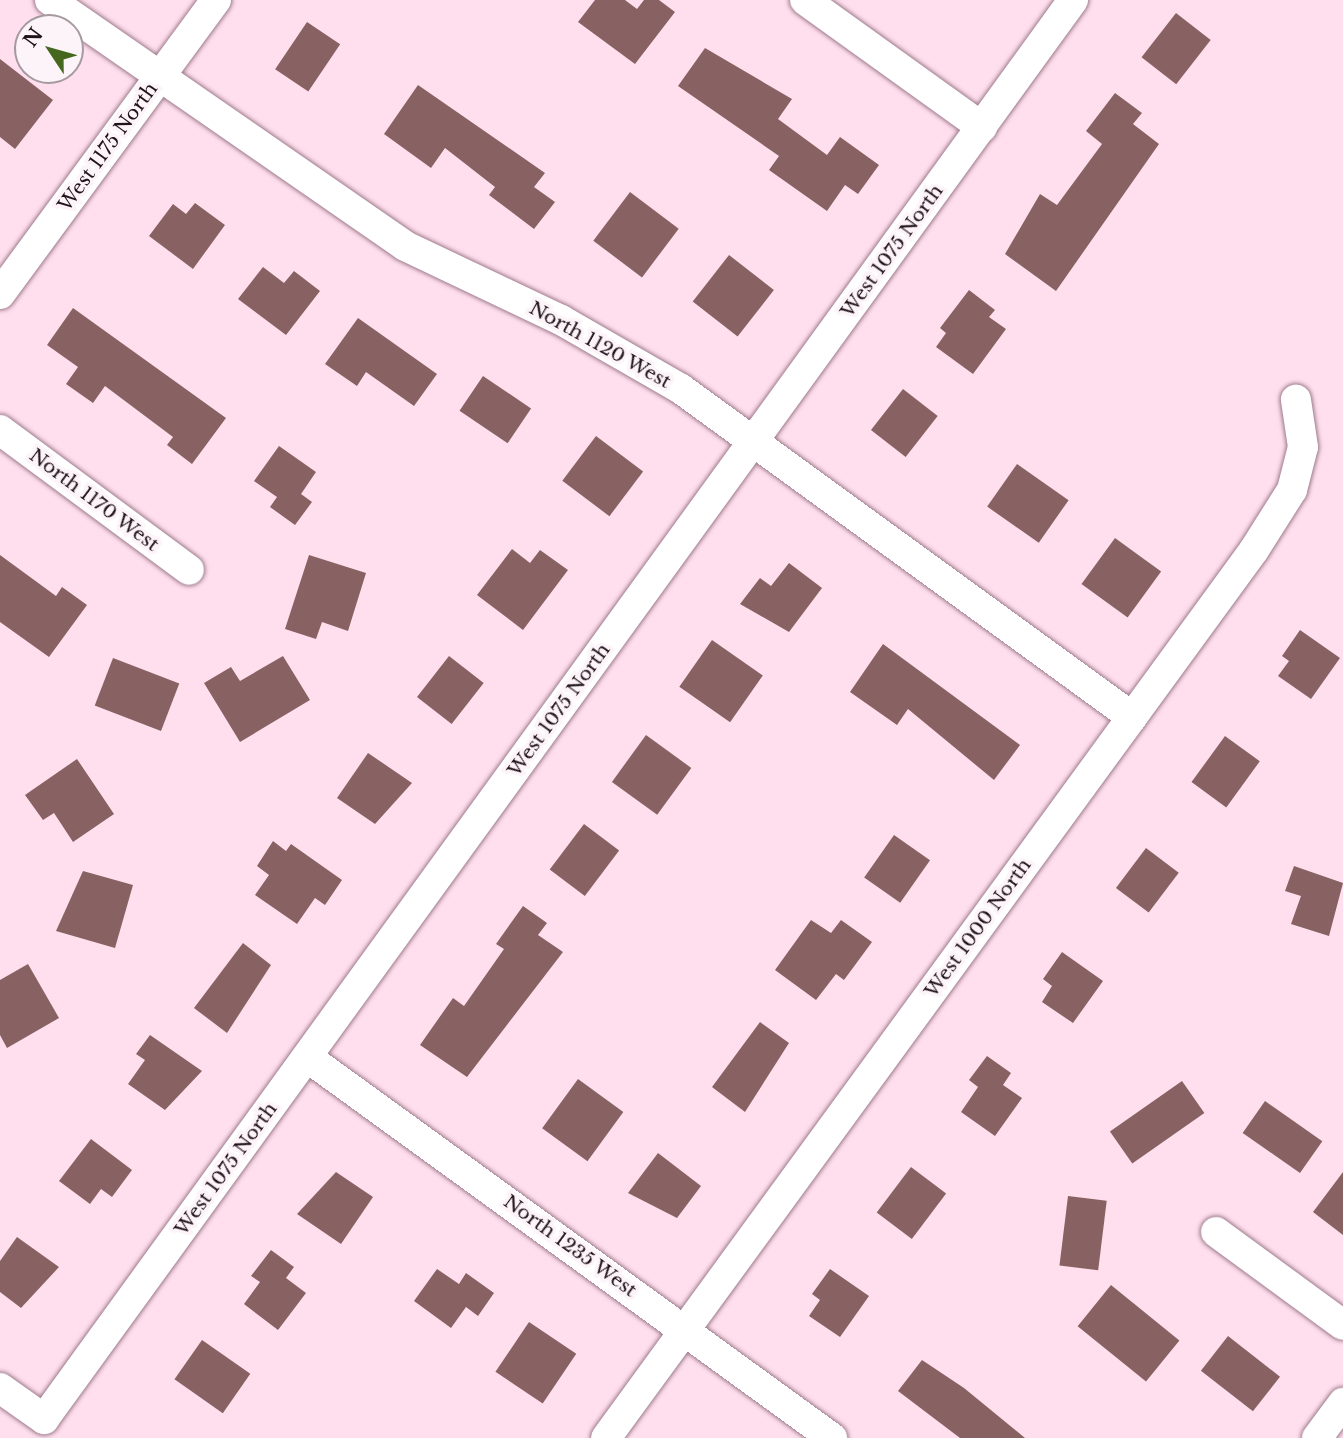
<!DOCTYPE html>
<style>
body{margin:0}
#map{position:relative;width:1343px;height:1438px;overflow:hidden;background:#ffdfee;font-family:"Libre Baskerville",serif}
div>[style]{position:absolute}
.building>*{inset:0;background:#886263;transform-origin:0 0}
.roads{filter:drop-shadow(0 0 2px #9e7b8c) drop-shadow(0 0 2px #9e7b8c)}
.street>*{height:30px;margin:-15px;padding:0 15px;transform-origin:15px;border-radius:15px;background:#fff}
span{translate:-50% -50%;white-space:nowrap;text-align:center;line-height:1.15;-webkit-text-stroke:7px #fcf4f8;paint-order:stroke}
.street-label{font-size:19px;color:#20131a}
.north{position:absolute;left:14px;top:14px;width:70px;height:70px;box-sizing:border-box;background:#fcf4f8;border:2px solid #a49a9f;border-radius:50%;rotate:306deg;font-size:19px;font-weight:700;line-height:28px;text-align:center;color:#20131a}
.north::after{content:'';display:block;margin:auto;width:24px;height:32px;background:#46671e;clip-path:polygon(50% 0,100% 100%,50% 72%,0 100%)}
</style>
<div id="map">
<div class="building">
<i style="clip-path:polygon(595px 0,625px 0,637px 9px,644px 0,659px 0,675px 12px,635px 64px,578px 22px)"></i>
<i style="left:1176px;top:13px;width:44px;height:56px;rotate:38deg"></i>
<i style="left:307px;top:22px;width:40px;height:57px;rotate:34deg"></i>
<i style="clip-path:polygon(705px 48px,792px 99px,778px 119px,827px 155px,840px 137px,879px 165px,858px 194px,845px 185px,827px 211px,769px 170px,779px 156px,678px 86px)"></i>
<i style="clip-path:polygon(0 59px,53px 100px,15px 149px,0 137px)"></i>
<i style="clip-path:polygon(418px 85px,545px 173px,534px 187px,555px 202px,534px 229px,489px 195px,495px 187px,445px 148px,431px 168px,384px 134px)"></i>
<i style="clip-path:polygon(1115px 93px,1142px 113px,1133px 124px,1159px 144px,1056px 291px,1005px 254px,1040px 194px,1057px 205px,1102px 144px,1086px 131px)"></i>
<i style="left:630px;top:192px;width:61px;height:61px;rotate:37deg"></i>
<i style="clip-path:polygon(195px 203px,225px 225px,193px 269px,149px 236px,173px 204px,186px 214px)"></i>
<i style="left:729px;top:255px;width:57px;height:59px;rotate:38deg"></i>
<i style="clip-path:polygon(263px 267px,284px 283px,294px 271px,320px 291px,286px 335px,238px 299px)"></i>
<i style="clip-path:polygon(969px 290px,995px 310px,989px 317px,1006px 329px,973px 374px,936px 347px,946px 333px,940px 328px)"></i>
<i style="clip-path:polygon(73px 308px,226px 418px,192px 464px,167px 445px,173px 437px,105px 386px,93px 403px,66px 384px,78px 367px,47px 345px)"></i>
<i style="clip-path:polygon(358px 318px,437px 374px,414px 406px,366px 372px,357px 386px,325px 364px)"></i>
<i style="left:483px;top:376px;width:58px;height:42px;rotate:34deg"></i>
<i style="left:903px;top:389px;width:44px;height:52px;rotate:38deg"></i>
<i style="left:596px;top:436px;width:59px;height:56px;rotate:37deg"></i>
<i style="clip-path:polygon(279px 446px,316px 472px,301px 494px,312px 502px,295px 525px,270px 507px,277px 497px,254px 481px)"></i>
<i style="left:1017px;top:464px;width:63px;height:52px;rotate:35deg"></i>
<i style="left:1115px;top:538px;width:57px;height:57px;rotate:36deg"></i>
<i style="clip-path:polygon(512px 549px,530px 563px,540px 550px,568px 570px,523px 630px,477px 595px)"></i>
<i style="clip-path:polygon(0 555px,56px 596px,62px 587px,87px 605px,49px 657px,0 622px)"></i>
<i style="clip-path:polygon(309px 555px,366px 573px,348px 631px,322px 622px,316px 639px,285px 629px)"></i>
<i style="clip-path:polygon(789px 563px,822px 588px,789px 632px,740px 604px,760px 578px,771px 586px)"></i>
<i style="clip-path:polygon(1300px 630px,1340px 658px,1311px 699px,1278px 676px,1289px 661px,1282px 656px)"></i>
<i style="left:712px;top:640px;width:62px;height:57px;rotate:35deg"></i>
<i style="clip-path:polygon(883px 644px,1020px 745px,994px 780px,908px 709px,897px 725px,850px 692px)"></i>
<i style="clip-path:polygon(283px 656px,310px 700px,240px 742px,204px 683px,231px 667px,240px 681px)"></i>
<i style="left:449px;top:656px;width:44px;height:52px;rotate:38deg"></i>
<i style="left:113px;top:658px;width:71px;height:51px;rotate:21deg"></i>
<i style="left:646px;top:735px;width:56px;height:58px;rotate:36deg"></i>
<i style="left:1225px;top:736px;width:43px;height:57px;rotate:36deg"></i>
<i style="clip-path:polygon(368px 753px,412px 783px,375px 824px,337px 798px)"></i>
<i style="clip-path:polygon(77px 759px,114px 814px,73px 842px,54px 813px,43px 820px,25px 795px)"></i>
<i style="left:584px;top:824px;width:44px;height:57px;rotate:37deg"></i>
<i style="left:894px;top:835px;width:44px;height:52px;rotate:35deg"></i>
<i style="clip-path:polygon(273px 841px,286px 851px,291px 844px,342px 880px,325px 905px,315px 898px,297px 924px,255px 895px,269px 875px,257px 866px)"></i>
<i style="left:1146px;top:848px;width:41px;height:50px;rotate:37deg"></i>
<i style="clip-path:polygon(1294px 866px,1343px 883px,1329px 936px,1291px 924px,1301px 896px,1285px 891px)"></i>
<i style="clip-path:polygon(83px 871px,133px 885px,115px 948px,56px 931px)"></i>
<i style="clip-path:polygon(523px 906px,547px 923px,538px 935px,563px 952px,467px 1077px,420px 1045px,453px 998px,464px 1006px,504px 949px,496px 944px)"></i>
<i style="clip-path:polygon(811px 920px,831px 933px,841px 920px,872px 942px,844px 980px,836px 974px,816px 1000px,775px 970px)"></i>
<i style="clip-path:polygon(243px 943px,271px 965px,227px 1033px,194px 1008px)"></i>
<i style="clip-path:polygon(1062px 952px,1103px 981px,1073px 1023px,1042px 1002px,1052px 986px,1043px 979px)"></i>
<i style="clip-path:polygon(28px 964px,59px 1018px,7px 1048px,0 1035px,0 980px)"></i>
<i style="clip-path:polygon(760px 1022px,789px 1043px,745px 1112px,712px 1087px)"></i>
<i style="clip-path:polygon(150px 1035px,202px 1071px,165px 1110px,128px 1084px,145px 1060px,136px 1054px)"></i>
<i style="clip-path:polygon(987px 1056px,1011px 1073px,1003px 1085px,1022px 1098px,995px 1136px,961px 1112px,978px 1087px,969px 1080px)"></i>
<i style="left:578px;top:1079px;width:56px;height:61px;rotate:36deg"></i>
<i style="left:1182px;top:1081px;width:39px;height:88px;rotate:55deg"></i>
<i style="left:1265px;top:1101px;width:70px;height:39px;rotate:35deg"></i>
<i style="clip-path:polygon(91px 1139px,132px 1170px,112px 1197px,101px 1189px,90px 1204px,59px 1181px)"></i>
<i style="clip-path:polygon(658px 1153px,701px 1186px,677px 1218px,628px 1193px)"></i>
<i style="left:911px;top:1167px;width:44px;height:57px;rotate:37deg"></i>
<i style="clip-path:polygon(336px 1172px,373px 1197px,341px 1244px,297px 1214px)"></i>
<i style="clip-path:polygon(1343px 1172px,1343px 1235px,1313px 1212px)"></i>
<i style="left:1068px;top:1196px;width:39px;height:70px;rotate:7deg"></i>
<i style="clip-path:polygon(17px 1237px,59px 1267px,21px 1308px,0 1292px,0 1261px)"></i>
<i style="clip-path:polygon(271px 1250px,294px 1267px,286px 1278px,306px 1293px,278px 1330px,244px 1304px,260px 1282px,251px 1276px)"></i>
<i style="clip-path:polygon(437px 1269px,459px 1284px,466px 1273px,494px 1293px,478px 1316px,466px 1307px,451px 1328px,414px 1301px)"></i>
<i style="clip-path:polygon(830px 1269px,869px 1296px,840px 1337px,809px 1316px,820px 1300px,812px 1294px)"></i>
<i style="left:1111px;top:1285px;width:88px;height:53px;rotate:39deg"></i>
<i style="left:529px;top:1322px;width:57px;height:60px;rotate:34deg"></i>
<i style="left:1228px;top:1336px;width:66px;height:44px;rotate:38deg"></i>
<i style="left:202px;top:1340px;width:59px;height:48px;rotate:35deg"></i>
<i style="clip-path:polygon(922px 1360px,964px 1388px,1025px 1438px,960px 1438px,898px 1391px)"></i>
</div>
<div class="roads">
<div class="street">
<i style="left:50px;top:0;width:432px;rotate:34.7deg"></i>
<i style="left:405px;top:246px;width:173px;rotate:25.4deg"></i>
<i style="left:561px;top:320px;width:138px;rotate:29.9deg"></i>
<i style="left:681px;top:389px;width:558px;rotate:36.03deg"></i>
<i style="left:805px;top:0;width:218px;rotate:35.7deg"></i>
<i style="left:0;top:294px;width:365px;rotate:-53.7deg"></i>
<i style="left:0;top:430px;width:235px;rotate:36.5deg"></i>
<i style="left:307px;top:1057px;width:649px;rotate:35.97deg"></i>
<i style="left:1216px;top:1232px;width:157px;rotate:36.2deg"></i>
<i style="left:0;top:1388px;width:54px;rotate:35.2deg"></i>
<i style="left:44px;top:1419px;width:1753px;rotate:-54.05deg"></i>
<i style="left:606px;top:1438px;width:1099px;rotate:-53.88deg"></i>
<i style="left:1254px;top:550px;width:71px;rotate:-57.7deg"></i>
<i style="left:1292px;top:490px;width:44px;rotate:-75.7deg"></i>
<i style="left:1303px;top:447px;width:48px;rotate:-98.5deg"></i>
<i style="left:1317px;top:1438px;width:44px;rotate:-53.4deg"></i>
</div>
</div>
<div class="street-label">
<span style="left:108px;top:147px;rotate:-54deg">West 1175 North</span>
<span style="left:892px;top:251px;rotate:-54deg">West 1075 North</span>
<span style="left:600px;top:345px;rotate:29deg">North 1120 West</span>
<span style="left:94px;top:500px;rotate:37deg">North 1170 West</span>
<span style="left:559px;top:710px;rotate:-54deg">West 1075 North</span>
<span style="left:978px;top:928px;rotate:-54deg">West 1000 North</span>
<span style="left:226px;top:1169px;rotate:-54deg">West 1075 North</span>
<span style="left:570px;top:1246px;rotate:36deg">North 1235 West</span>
</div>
<div class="north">N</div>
</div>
